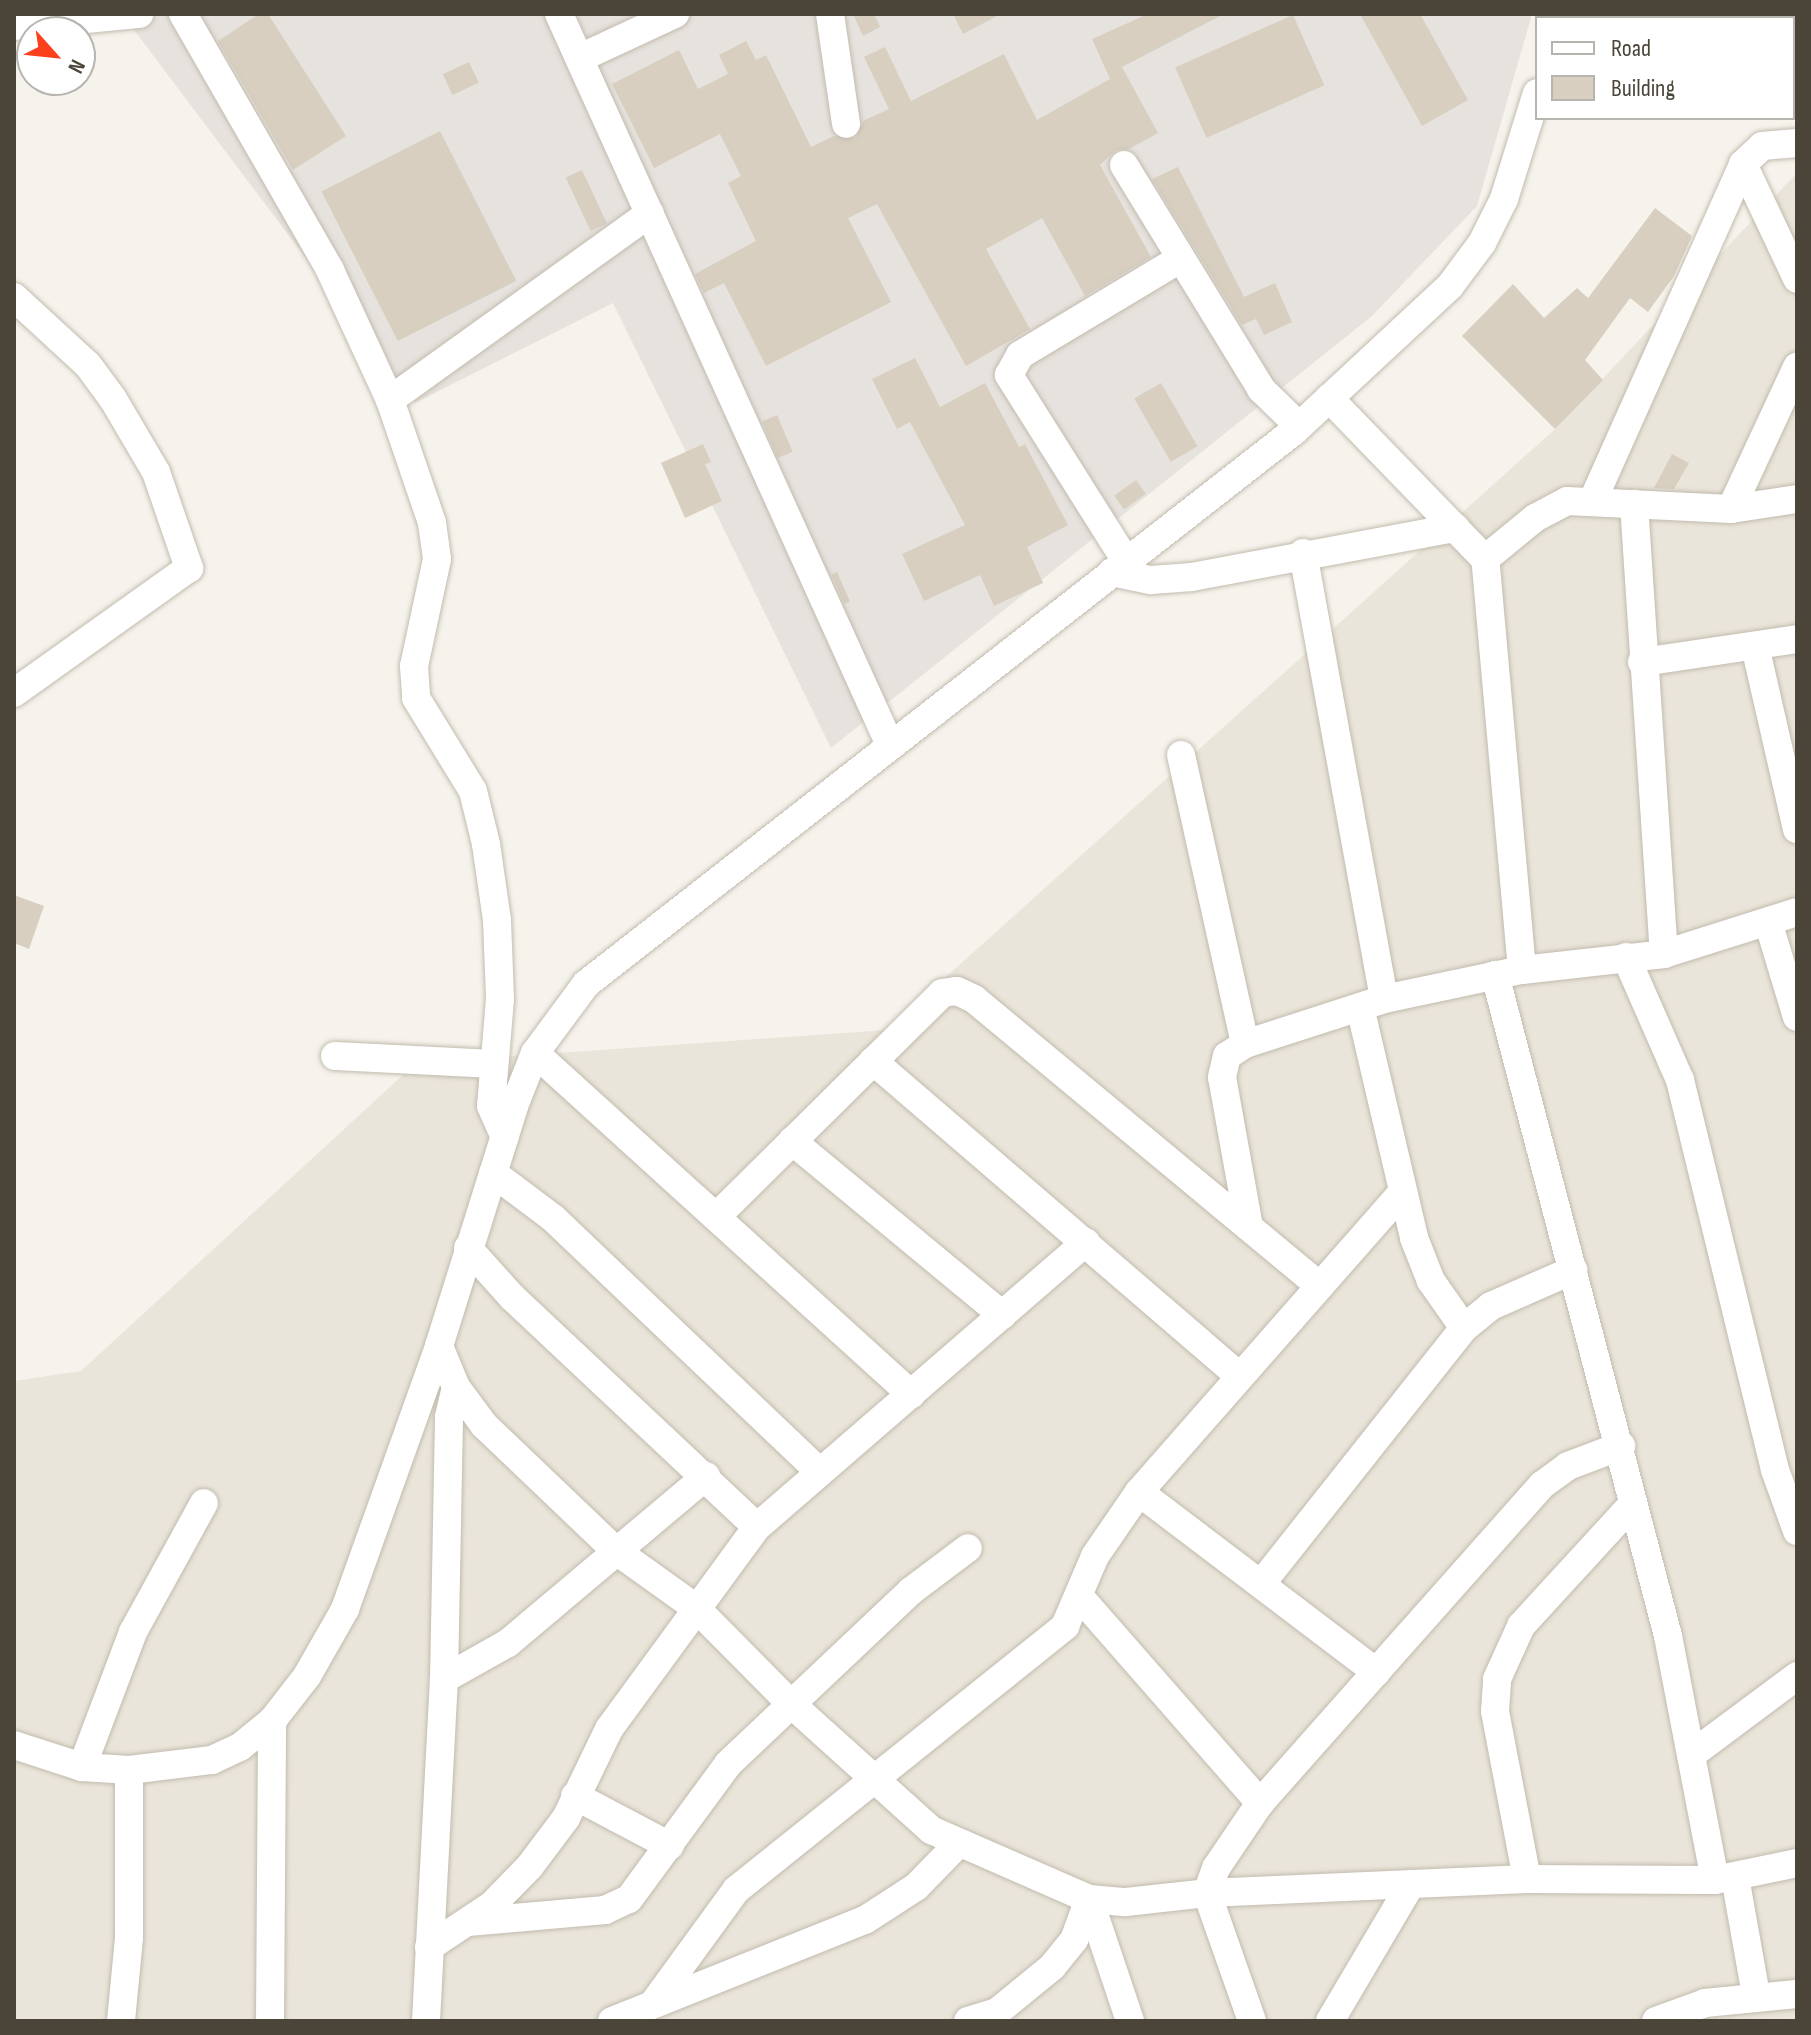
<!DOCTYPE html>
<style>
body{margin:0}
#map{position:relative;width:1811px;height:2035px;overflow:hidden;background:#f6f3ec;font-family:"Sofia Sans Condensed",sans-serif}
div>[style]{position:absolute}
.residential>*{inset:0;background:#eae5da}
.industrial>*{inset:0;background:#e6e2dd}
.building>*{inset:0;background:#d8cfc1;transform-origin:0 0}
.roads{filter:drop-shadow(0 0 2px #c2bbae) drop-shadow(0 0 2px #c2bbae)}
.minor>*{height:28px;margin:-14px;padding:0 14px;transform-origin:14px;border-radius:14px;background:#fff}
span{translate:-50% -50%;white-space:nowrap;text-align:center;line-height:1.15;-webkit-text-stroke:7px #fff;paint-order:stroke}
.frame{position:absolute;inset:0;border:16px solid #4b4439;pointer-events:none}
.legend{position:absolute;left:1535px;top:16px;width:260px;height:104px;box-sizing:border-box;background:#fff;border:2px solid #b7b4b0;margin:0;padding:10px 14px;list-style:none;font-size:24px;color:#4b4439}
.legend li{display:flex;align-items:center;gap:16px;height:40px}
.legend b{width:40px;border:2px solid #b7b4b0}
.north{position:absolute;left:16px;top:16px;width:80px;height:80px;box-sizing:border-box;background:#fff;border:2px solid #b7b4b0;border-radius:50%;rotate:117deg;font-size:22px;font-weight:700;line-height:32px;text-align:center;color:#4b4439}
.north::after{content:'';display:block;margin:auto;width:28px;height:36px;background:#fc3f1d;clip-path:polygon(50% 0,100% 100%,50% 72%,0 100%)}
</style>
<div id="map">
<div class="residential">
<i style="clip-path:polygon(1797px 173px,1797px 2021px,14px 2021px,14px 1381px,81px 1371px,416px 1063px,887px 1030px,1555px 429px)"></i>
</div>
<div class="industrial">
<i style="clip-path:polygon(122px 14px,1532px 14px,1477px 206px,1372px 316px,831px 748px,613px 303px,415px 403px)"></i>
</div>
<div class="building">
<i style="clip-path:polygon(259px 14px,268px 14px,346px 136px,293px 170px,218px 41px)"></i>
<i style="clip-path:polygon(853px 14px,874px 14px,880px 27px,863px 36px)"></i>
<i style="clip-path:polygon(953px 14px,1001px 14px,963px 34px)"></i>
<i style="clip-path:polygon(1148px 14px,1224px 14px,1122px 67px,1158px 133px,1129px 149px,1116px 150px,1100px 165px,1151px 257px,1085px 296px,1042px 218px,986px 249px,1030px 329px,966px 366px,877px 204px,848px 218px,891px 302px,766px 366px,724px 283px,704px 293px,695px 274px,756px 241px,728px 183px,741px 176px,720px 134px,654px 168px,612px 84px,679px 50px,698px 89px,728px 74px,719px 55px,746px 41px,756px 60px,766px 55px,811px 147px,834px 136px,856px 138px,863px 121px,889px 109px,864px 57px,885px 47px,911px 101px,1004px 54px,1037px 120px,1110px 79px,1092px 39px)"></i>
<i style="clip-path:polygon(1360px 14px,1420px 14px,1468px 100px,1422px 126px)"></i>
<i style="left:1293px;top:15px;width:77px;height:129px;rotate:66deg"></i>
<i style="left:469px;top:62px;width:23px;height:29px;rotate:65deg"></i>
<i style="left:440px;top:131px;width:168px;height:133px;rotate:63deg"></i>
<i style="clip-path:polygon(1178px 167px,1244px 297px,1275px 283px,1292px 322px,1264px 335px,1256px 319px,1242px 325px,1152px 179px)"></i>
<i style="left:582px;top:170px;width:59px;height:18px;rotate:65deg"></i>
<i style="clip-path:polygon(1655px 208px,1692px 236px,1674px 276px,1648px 312px,1630px 298px,1585px 360px,1603px 380px,1555px 429px,1462px 336px,1513px 284px,1544px 318px,1577px 288px,1588px 298px)"></i>
<i style="clip-path:polygon(915px 358px,940px 407px,985px 383px,1019px 447px,1025px 444px,1068px 525px,1027px 547px,1043px 583px,994px 606px,980px 575px,924px 601px,902px 554px,965px 525px,910px 422px,897px 429px,872px 379px)"></i>
<i style="left:1161px;top:383px;width:73px;height:31px;rotate:60deg"></i>
<i style="left:777px;top:415px;width:40px;height:16px;rotate:67deg"></i>
<i style="clip-path:polygon(703px 444px,711px 462px,705px 464px,722px 501px,685px 518px,661px 463px)"></i>
<i style="clip-path:polygon(1672px 454px,1689px 463px,1674px 489px,1654px 488px)"></i>
<i style="left:1136px;top:480px;width:17px;height:27px;rotate:54deg"></i>
<i style="left:837px;top:572px;width:32px;height:6px;rotate:66deg"></i>
<i style="clip-path:polygon(14px 895px,44px 906px,29px 949px,14px 943px)"></i>
</div>
<div class="roads">
<div class="minor">
<i style="left:183px;top:14px;width:295px;rotate:60.1deg"></i>
<i style="left:330px;top:270px;width:143px;rotate:65.2deg"></i>
<i style="left:390px;top:400px;width:130px;rotate:71.1deg"></i>
<i style="left:432px;top:523px;width:36px;rotate:82deg"></i>
<i style="left:437px;top:559px;width:109px;rotate:102.1deg"></i>
<i style="left:414px;top:666px;width:32px;rotate:86deg"></i>
<i style="left:416px;top:698px;width:109px;rotate:58.5deg"></i>
<i style="left:473px;top:791px;width:55px;rotate:76.2deg"></i>
<i style="left:486px;top:844px;width:77px;rotate:81.8deg"></i>
<i style="left:497px;top:920px;width:79px;rotate:87.8deg"></i>
<i style="left:500px;top:999px;width:107px;rotate:94.8deg"></i>
<i style="left:491px;top:1106px;width:34px;rotate:66deg"></i>
<i style="left:559px;top:14px;width:802px;rotate:65.64deg"></i>
<i style="left:830px;top:14px;width:111px;rotate:81.7deg"></i>
<i style="left:1557px;top:18px;width:4px;rotate:-76deg"></i>
<i style="left:14px;top:26px;width:126px;rotate:-5.5deg"></i>
<i style="left:580px;top:58px;width:105px;rotate:-24.9deg"></i>
<i style="left:1743px;top:164px;width:127px;rotate:64.8deg"></i>
<i style="left:1124px;top:165px;width:263px;rotate:58.5deg"></i>
<i style="left:1261px;top:389px;width:53px;rotate:44.2deg"></i>
<i style="left:14px;top:297px;width:100px;rotate:42.6deg"></i>
<i style="left:88px;top:365px;width:42px;rotate:53.7deg"></i>
<i style="left:113px;top:399px;width:85px;rotate:59.5deg"></i>
<i style="left:156px;top:472px;width:102px;rotate:71deg"></i>
<i style="left:189px;top:568px;width:215px;rotate:144.5deg"></i>
<i style="left:1329px;top:398px;width:224px;rotate:45.9deg"></i>
<i style="left:390px;top:400px;width:320px;rotate:-35.7deg"></i>
<i style="left:1593px;top:500px;width:368px;rotate:-65.9deg"></i>
<i style="left:1743px;top:164px;width:26px;rotate:-43deg"></i>
<i style="left:1762px;top:146px;width:35px;rotate:-5deg"></i>
<i style="left:1634px;top:504px;width:451px;rotate:86.2deg"></i>
<i style="left:1731px;top:509px;width:157px;rotate:-65.1deg"></i>
<i style="left:1303px;top:553px;width:453px;rotate:79.7deg"></i>
<i style="left:1126px;top:561px;width:220px;rotate:-122.2deg"></i>
<i style="left:1009px;top:375px;width:23px;rotate:-61deg"></i>
<i style="left:1020px;top:355px;width:184px;rotate:-31deg"></i>
<i style="left:1112px;top:572px;width:40px;rotate:12deg"></i>
<i style="left:1151px;top:580px;width:41px;rotate:-4.2deg"></i>
<i style="left:1192px;top:577px;width:268px;rotate:-10.6deg"></i>
<i style="left:1755px;top:646px;width:188px;rotate:77.1deg"></i>
<i style="left:1642px;top:662px;width:157px;rotate:-8.4deg"></i>
<i style="left:1181px;top:755px;width:296px;rotate:77.5deg"></i>
<i style="left:1769px;top:925px;width:96px;rotate:73.1deg"></i>
<i style="left:1626px;top:957px;width:134px;rotate:66.3deg"></i>
<i style="left:1680px;top:1080px;width:401px;rotate:76.3deg"></i>
<i style="left:1775px;top:1470px;width:65px;rotate:70.2deg"></i>
<i style="left:1522px;top:970px;width:413px;rotate:-95.1deg"></i>
<i style="left:1485px;top:559px;width:65px;rotate:-39.4deg"></i>
<i style="left:1535px;top:518px;width:36px;rotate:-28deg"></i>
<i style="left:1567px;top:501px;width:164px;rotate:2.8deg"></i>
<i style="left:1731px;top:509px;width:67px;rotate:-8.6deg"></i>
<i style="left:1495px;top:975px;width:683px;rotate:75.33deg"></i>
<i style="left:1668px;top:1636px;width:248px;rotate:79.1deg"></i>
<i style="left:1360px;top:1007px;width:237px;rotate:76.8deg"></i>
<i style="left:1414px;top:1238px;width:46px;rotate:68.4deg"></i>
<i style="left:1431px;top:1281px;width:57px;rotate:54.9deg"></i>
<i style="left:535px;top:1053px;width:508px;rotate:42.21deg"></i>
<i style="left:335px;top:1056px;width:159px;rotate:2.9deg"></i>
<i style="left:873px;top:1061px;width:484px;rotate:40.7deg"></i>
<i style="left:792px;top:1141px;width:273px;rotate:39.6deg"></i>
<i style="left:493px;top:1173px;width:75px;rotate:36.9deg"></i>
<i style="left:553px;top:1218px;width:366px;rotate:43.6deg"></i>
<i style="left:718px;top:1215px;width:315px;rotate:-44.7deg"></i>
<i style="left:942px;top:993px;width:15px;rotate:-8deg"></i>
<i style="left:957px;top:991px;width:19px;rotate:25deg"></i>
<i style="left:974px;top:999px;width:447px;rotate:39.7deg"></i>
<i style="left:1249px;top:1227px;width:152px;rotate:-100.2deg"></i>
<i style="left:1222px;top:1077px;width:22px;rotate:-77deg"></i>
<i style="left:1227px;top:1056px;width:22px;rotate:-34deg"></i>
<i style="left:1245px;top:1044px;width:146px;rotate:-17.9deg"></i>
<i style="left:1384px;top:999px;width:141px;rotate:-11.9deg"></i>
<i style="left:1522px;top:970px;width:143px;rotate:-6.4deg"></i>
<i style="left:1664px;top:954px;width:139px;rotate:-17.5deg"></i>
<i style="left:468px;top:1248px;width:66px;rotate:48.1deg"></i>
<i style="left:512px;top:1297px;width:336px;rotate:43.2deg"></i>
<i style="left:439px;top:1346px;width:44px;rotate:67.5deg"></i>
<i style="left:456px;top:1387px;width:47px;rotate:53.6deg"></i>
<i style="left:484px;top:1425px;width:181px;rotate:43.7deg"></i>
<i style="left:615px;top:1550px;width:100px;rotate:35.6deg"></i>
<i style="left:696px;top:1608px;width:132px;rotate:45.3deg"></i>
<i style="left:789px;top:1702px;width:191px;rotate:42deg"></i>
<i style="left:931px;top:1830px;width:172px;rotate:23.6deg"></i>
<i style="left:1089px;top:1899px;width:37px;rotate:5deg"></i>
<i style="left:1126px;top:1902px;width:81px;rotate:-6.3deg"></i>
<i style="left:1207px;top:1893px;width:320px;rotate:-2.5deg"></i>
<i style="left:1527px;top:1879px;width:188px;rotate:0.3deg"></i>
<i style="left:1715px;top:1880px;width:84px;rotate:-11.7deg"></i>
<i style="left:1139px;top:1492px;width:298px;rotate:37.2deg"></i>
<i style="left:1376px;top:1672px;width:175px;rotate:131.5deg"></i>
<i style="left:1260px;top:1803px;width:78px;rotate:124.1deg"></i>
<i style="left:1216px;top:1868px;width:27px;rotate:110deg"></i>
<i style="left:1207px;top:1893px;width:136px;rotate:70.6deg"></i>
<i style="left:1261px;top:1584px;width:327px;rotate:-51.6deg"></i>
<i style="left:1464px;top:1328px;width:35px;rotate:-39deg"></i>
<i style="left:1491px;top:1306px;width:90px;rotate:-23.7deg"></i>
<i style="left:1079px;top:1596px;width:275px;rotate:48.8deg"></i>
<i style="left:1376px;top:1672px;width:250px;rotate:-48.4deg"></i>
<i style="left:1542px;top:1485px;width:32px;rotate:-36deg"></i>
<i style="left:1568px;top:1466px;width:57px;rotate:-20.7deg"></i>
<i style="left:444px;top:1679px;width:73px;rotate:-29.4deg"></i>
<i style="left:508px;top:1643px;width:259px;rotate:-40.1deg"></i>
<i style="left:14px;top:1745px;width:71px;rotate:17.9deg"></i>
<i style="left:82px;top:1767px;width:47px;rotate:3.7deg"></i>
<i style="left:129px;top:1770px;width:84px;rotate:-6.9deg"></i>
<i style="left:212px;top:1760px;width:31px;rotate:-25deg"></i>
<i style="left:240px;top:1747px;width:41px;rotate:-39.1deg"></i>
<i style="left:272px;top:1721px;width:57px;rotate:-52.1deg"></i>
<i style="left:307px;top:1676px;width:77px;rotate:-60.4deg"></i>
<i style="left:345px;top:1609px;width:279px;rotate:-70.3deg"></i>
<i style="left:439px;top:1346px;width:251px;rotate:-72.6deg"></i>
<i style="left:514px;top:1106px;width:57px;rotate:-68.4deg"></i>
<i style="left:535px;top:1053px;width:86px;rotate:-53.5deg"></i>
<i style="left:586px;top:984px;width:898px;rotate:-37.99deg"></i>
<i style="left:1294px;top:431px;width:213px;rotate:-42.9deg"></i>
<i style="left:1450px;top:286px;width:54px;rotate:-53.3deg"></i>
<i style="left:1482px;top:243px;width:49px;rotate:-63.4deg"></i>
<i style="left:1504px;top:199px;width:111px;rotate:-72.7deg"></i>
<i style="left:1691px;top:1755px;width:132px;rotate:-36.7deg"></i>
<i style="left:82px;top:1767px;width:144px;rotate:-69.3deg"></i>
<i style="left:133px;top:1632px;width:147px;rotate:-61.2deg"></i>
<i style="left:575px;top:1796px;width:107px;rotate:27.8deg"></i>
<i style="left:1735px;top:1877px;width:120px;rotate:79.9deg"></i>
<i style="left:1527px;top:1879px;width:171px;rotate:-100.8deg"></i>
<i style="left:1495px;top:1711px;width:32px;rotate:-86deg"></i>
<i style="left:1497px;top:1679px;width:58px;rotate:-65.6deg"></i>
<i style="left:1521px;top:1626px;width:164px;rotate:-47.5deg"></i>
<i style="left:1089px;top:1899px;width:129px;rotate:71.4deg"></i>
<i style="left:468px;top:1922px;width:138px;rotate:-5deg"></i>
<i style="left:605px;top:1910px;width:26px;rotate:-25deg"></i>
<i style="left:629px;top:1899px;width:167px;rotate:-53.7deg"></i>
<i style="left:728px;top:1764px;width:252px;rotate:-43.4deg"></i>
<i style="left:911px;top:1591px;width:71px;rotate:-37deg"></i>
<i style="left:429px;top:1947px;width:76px;rotate:-33.7deg"></i>
<i style="left:492px;top:1905px;width:54px;rotate:-45.7deg"></i>
<i style="left:530px;top:1866px;width:60px;rotate:-53.1deg"></i>
<i style="left:566px;top:1818px;width:99px;rotate:-64.2deg"></i>
<i style="left:609px;top:1729px;width:250px;rotate:-53.8deg"></i>
<i style="left:757px;top:1527px;width:435px;rotate:-40.9deg"></i>
<i style="left:653px;top:2004px;width:141px;rotate:-53.9deg"></i>
<i style="left:736px;top:1890px;width:422px;rotate:-38.7deg"></i>
<i style="left:1065px;top:1626px;width:76px;rotate:-66.8deg"></i>
<i style="left:1095px;top:1556px;width:78px;rotate:-55.5deg"></i>
<i style="left:1139px;top:1492px;width:397px;rotate:-48.7deg"></i>
<i style="left:121px;top:2021px;width:83px;rotate:-84.5deg"></i>
<i style="left:129px;top:1938px;width:168px;rotate:-90deg"></i>
<i style="left:270px;top:2021px;width:300px;rotate:-89.6deg"></i>
<i style="left:426px;top:2021px;width:342px;rotate:-87deg"></i>
<i style="left:444px;top:1679px;width:262px;rotate:-88.9deg"></i>
<i style="left:449px;top:1417px;width:31px;rotate:-77deg"></i>
<i style="left:612px;top:2021px;width:272px;rotate:-21.8deg"></i>
<i style="left:865px;top:1920px;width:61px;rotate:-32.9deg"></i>
<i style="left:916px;top:1887px;width:59px;rotate:-45.7deg"></i>
<i style="left:968px;top:2021px;width:30px;rotate:-17deg"></i>
<i style="left:997px;top:2012px;width:71px;rotate:-39.3deg"></i>
<i style="left:1052px;top:1967px;width:35px;rotate:-51deg"></i>
<i style="left:1074px;top:1940px;width:44px;rotate:-69.9deg"></i>
<i style="left:1330px;top:2021px;width:159px;rotate:-59.4deg"></i>
<i style="left:1656px;top:2021px;width:52px;rotate:-20.2deg"></i>
<i style="left:1705px;top:2003px;width:92px;rotate:-5.6deg"></i>
</div>
</div>
<div class="frame"></div>
<ul class="legend">
<li><b style="height:10px;background:#fff"></b>Road</li>
<li><b style="height:22px;background:#d8cfc1"></b>Building</li>
</ul>
<div class="north">N</div>
</div>
